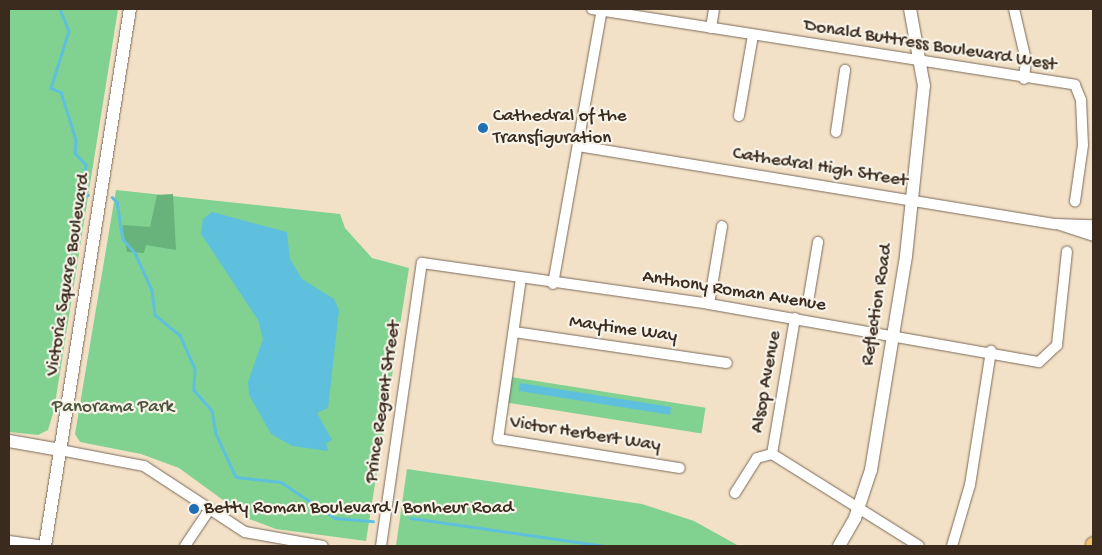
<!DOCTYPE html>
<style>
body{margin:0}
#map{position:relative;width:1102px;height:555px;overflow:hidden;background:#f3e1c7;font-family:"Gochi Hand",sans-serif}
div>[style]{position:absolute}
.green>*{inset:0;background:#81d191;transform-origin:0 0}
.forest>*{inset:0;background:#68b37b}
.water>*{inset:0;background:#5ec0dc;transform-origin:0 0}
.stream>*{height:2.5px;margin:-1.25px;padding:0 1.25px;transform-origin:1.25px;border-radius:1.25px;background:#5ec0dc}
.roads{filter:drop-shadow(0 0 1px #7b6a59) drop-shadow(0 0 1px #7b6a59)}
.minor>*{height:10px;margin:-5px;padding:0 5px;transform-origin:5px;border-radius:5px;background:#fff}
.tertiary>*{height:12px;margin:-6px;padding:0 6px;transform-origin:6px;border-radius:6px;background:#fff}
.primary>*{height:15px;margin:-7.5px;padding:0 7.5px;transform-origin:7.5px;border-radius:7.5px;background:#f3c26a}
.dots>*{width:14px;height:14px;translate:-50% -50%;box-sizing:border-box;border:2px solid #f7f3e8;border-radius:50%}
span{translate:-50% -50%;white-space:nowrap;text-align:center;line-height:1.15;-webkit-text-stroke:4.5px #f7f3e8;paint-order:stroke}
.street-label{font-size:19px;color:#3b2a1e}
.poi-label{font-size:19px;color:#3b2a1e}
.left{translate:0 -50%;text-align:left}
.park-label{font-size:19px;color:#4c543b}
.frame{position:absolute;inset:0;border:10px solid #3b2a1e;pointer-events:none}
</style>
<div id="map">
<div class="green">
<i style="clip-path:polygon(9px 9px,118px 9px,54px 410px,48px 430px,38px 435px,9px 432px)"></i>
<i style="clip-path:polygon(116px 190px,340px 214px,345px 228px,372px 258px,409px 268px,366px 541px,276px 529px,249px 519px,179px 468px,141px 454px,80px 442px,75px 434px)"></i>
<i style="left:511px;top:377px;width:197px;height:26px;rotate:9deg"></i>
<i style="clip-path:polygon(407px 469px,642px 504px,694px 521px,739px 546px,396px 546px)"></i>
</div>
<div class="forest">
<i style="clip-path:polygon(173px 194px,176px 250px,146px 245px,144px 253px,127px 252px,122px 225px,150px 227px,157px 195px)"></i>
</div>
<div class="water">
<i style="clip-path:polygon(212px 212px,287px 232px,290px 259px,302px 279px,334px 299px,339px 310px,328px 408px,317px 413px,332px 440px,326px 443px,328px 451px,292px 446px,271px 434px,249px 395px,248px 382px,263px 339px,258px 320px,201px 234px,203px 219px)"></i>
<i style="left:520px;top:383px;width:153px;height:8px;rotate:9deg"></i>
</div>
<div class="stream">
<i style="left:60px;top:9px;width:24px;rotate:68deg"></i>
<i style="left:69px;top:31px;width:60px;rotate:107.5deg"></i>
<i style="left:51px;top:88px;width:11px;rotate:22deg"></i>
<i style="left:61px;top:92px;width:50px;rotate:72.6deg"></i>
<i style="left:76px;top:140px;width:13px;rotate:94deg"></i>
<i style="left:75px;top:153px;width:16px;rotate:47deg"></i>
<i style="left:86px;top:165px;width:29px;rotate:98deg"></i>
<i style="left:82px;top:194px;width:6px;rotate:9deg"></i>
<i style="left:112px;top:197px;width:7px;rotate:45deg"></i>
<i style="left:117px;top:202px;width:37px;rotate:81deg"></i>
<i style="left:123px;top:239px;width:18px;rotate:49deg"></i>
<i style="left:135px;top:253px;width:41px;rotate:65.3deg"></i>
<i style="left:152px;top:290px;width:25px;rotate:83deg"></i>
<i style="left:155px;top:315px;width:32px;rotate:39deg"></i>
<i style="left:180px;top:335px;width:36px;rotate:66deg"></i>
<i style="left:195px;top:368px;width:22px;rotate:93deg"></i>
<i style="left:194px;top:390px;width:28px;rotate:49deg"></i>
<i style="left:212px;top:411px;width:23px;rotate:80deg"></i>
<i style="left:216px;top:434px;width:47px;rotate:65.1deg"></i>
<i style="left:236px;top:477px;width:45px;rotate:6.3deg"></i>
<i style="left:281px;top:482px;width:65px;rotate:33.7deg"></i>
<i style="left:335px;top:518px;width:38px;rotate:5deg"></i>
<i style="left:411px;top:518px;width:197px;rotate:8.2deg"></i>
</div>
<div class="roads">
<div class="minor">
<i style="left:592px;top:9px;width:489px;rotate:8.9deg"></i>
<i style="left:1075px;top:85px;width:16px;rotate:68deg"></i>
<i style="left:1081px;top:100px;width:45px;rotate:87.5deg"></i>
<i style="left:1083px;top:145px;width:57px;rotate:98.1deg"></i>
<i style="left:1014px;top:9px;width:52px;rotate:76.8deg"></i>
<i style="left:1026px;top:60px;width:19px;rotate:96deg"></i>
<i style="left:711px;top:28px;width:19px;rotate:-81deg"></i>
<i style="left:739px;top:116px;width:82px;rotate:-80.2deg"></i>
<i style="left:836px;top:132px;width:63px;rotate:-81.7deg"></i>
<i style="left:578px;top:146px;width:484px;rotate:9.3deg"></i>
<i style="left:1056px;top:224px;width:37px;rotate:2deg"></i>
<i style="left:1060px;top:225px;width:35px;rotate:18deg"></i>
<i style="left:521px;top:278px;width:163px;rotate:98.1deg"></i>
<i style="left:498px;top:439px;width:184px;rotate:9.1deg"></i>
<i style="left:553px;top:284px;width:279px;rotate:-79.9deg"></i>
<i style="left:808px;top:302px;width:61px;rotate:-80.5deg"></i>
<i style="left:709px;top:304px;width:79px;rotate:-80.5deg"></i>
<i style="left:514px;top:332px;width:215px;rotate:8.3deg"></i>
<i style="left:60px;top:450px;width:86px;rotate:10.8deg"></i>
<i style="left:144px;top:466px;width:121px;rotate:33.2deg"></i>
<i style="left:245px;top:532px;width:79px;rotate:10.2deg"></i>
<i style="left:772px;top:454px;width:173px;rotate:32deg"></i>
<i style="left:772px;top:454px;width:138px;rotate:-80.4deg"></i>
<i style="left:735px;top:493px;width:41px;rotate:-57.8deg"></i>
<i style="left:757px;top:458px;width:16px;rotate:-15deg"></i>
<i style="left:9px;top:541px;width:36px;rotate:8deg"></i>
<i style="left:185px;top:546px;width:43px;rotate:-56.3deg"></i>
<i style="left:381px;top:546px;width:286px;rotate:-81.8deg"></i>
<i style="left:422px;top:263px;width:290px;rotate:8.1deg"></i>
<i style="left:709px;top:304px;width:335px;rotate:10deg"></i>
<i style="left:1039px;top:362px;width:25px;rotate:-43deg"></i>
<i style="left:1057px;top:345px;width:94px;rotate:-83.9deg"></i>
<i style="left:952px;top:546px;width:64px;rotate:-73.6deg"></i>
<i style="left:970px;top:485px;width:136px;rotate:-81.1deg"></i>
</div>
<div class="tertiary">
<i style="left:9px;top:441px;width:52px;rotate:10deg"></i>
<i style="left:45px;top:546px;width:544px;rotate:-81.01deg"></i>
<i style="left:839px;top:546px;width:32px;rotate:-60deg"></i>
<i style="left:855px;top:518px;width:51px;rotate:-71.6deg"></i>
<i style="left:871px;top:470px;width:217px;rotate:-80.7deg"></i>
<i style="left:906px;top:256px;width:171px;rotate:-84deg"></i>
<i style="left:924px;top:86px;width:78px;rotate:-100.3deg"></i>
</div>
<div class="primary">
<i style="left:1093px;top:546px;width:2px;rotate:-90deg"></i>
</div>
</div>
<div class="dots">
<i style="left:483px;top:128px;background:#1f6fb2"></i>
<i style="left:194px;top:509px;background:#1f6fb2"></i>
</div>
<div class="street-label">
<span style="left:930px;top:46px;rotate:9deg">Donald Buttress Boulevard West</span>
<span style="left:820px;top:168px;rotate:9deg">Cathedral High Street</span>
<span style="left:69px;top:275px;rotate:-81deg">Victoria Square Boulevard</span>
<span style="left:734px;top:292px;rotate:9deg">Anthony Roman Avenue</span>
<span style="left:878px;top:305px;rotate:-81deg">Reflection Road</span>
<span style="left:623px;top:330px;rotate:8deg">Maytime Way</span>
<span style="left:767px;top:382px;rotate:-80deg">Alsop Avenue</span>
<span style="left:384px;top:402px;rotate:-82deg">Prince Regent Street</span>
<span style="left:585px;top:435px;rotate:9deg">Victor Herbert Way</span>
</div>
<div class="poi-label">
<span class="left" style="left:493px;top:128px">Cathedral of the<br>Transfiguration</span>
<span class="left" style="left:204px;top:509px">Betty Roman Boulevard / Bonheur Road</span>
</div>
<div class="park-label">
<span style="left:113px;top:408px">Panorama Park</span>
</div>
<div class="frame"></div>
</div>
